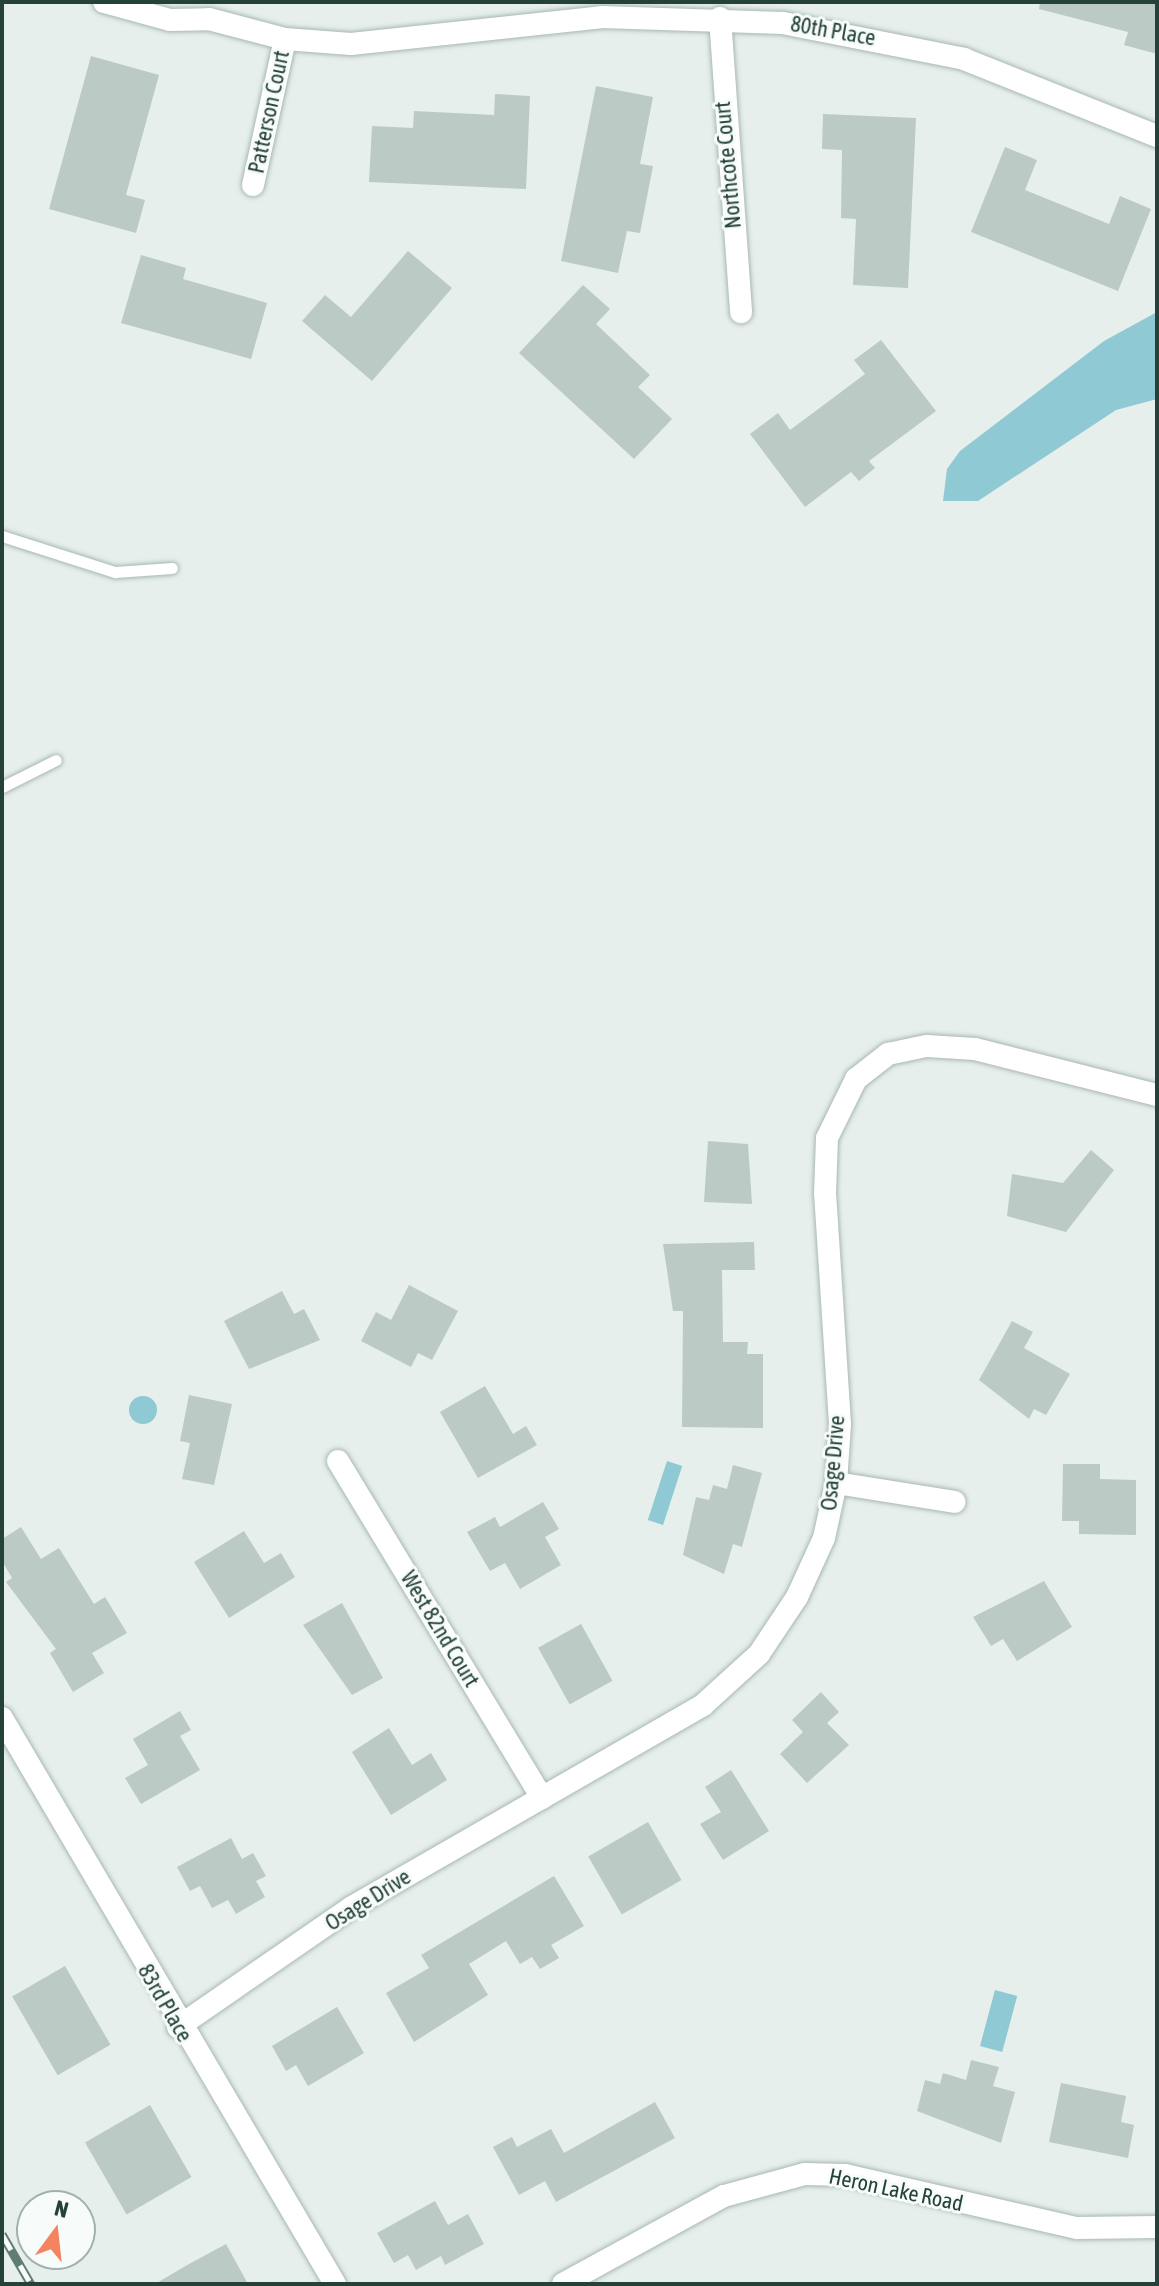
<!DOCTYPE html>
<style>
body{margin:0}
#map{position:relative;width:1159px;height:2286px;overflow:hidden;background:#e6efeb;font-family:"Asap Condensed",sans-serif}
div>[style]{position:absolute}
.water>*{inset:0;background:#8ec9d4;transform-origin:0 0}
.round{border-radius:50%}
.building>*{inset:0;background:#bbcac4;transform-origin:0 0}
.roads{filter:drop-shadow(0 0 2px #a8b8b2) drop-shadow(0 0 2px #a8b8b2)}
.lane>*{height:11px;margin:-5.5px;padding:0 5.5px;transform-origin:5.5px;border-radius:5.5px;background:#fff}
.street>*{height:22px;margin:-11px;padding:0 11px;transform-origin:11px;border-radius:11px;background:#fff}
.rail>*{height:9px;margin-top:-4.5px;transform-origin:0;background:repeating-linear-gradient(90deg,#f7fbf9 0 18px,#5f7d75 0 36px);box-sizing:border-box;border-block:2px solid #5f7d75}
span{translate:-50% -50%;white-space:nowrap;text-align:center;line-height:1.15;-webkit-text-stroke:6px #f7fbf9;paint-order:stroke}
.street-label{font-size:22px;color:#24423a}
.frame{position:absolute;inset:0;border:4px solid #24423a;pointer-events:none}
.north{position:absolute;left:16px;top:2190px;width:80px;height:80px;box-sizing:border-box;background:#f7fbf9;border:2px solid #a3b1ad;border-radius:50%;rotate:15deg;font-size:22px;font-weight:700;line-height:32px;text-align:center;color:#24423a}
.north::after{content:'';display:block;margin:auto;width:28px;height:36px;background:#f4845f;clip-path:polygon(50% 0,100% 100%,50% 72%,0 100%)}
</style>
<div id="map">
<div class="water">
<i style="clip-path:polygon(1157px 312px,1157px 399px,1116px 410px,978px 501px,943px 501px,947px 469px,960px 451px,1104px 341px)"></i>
<i class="round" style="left:129px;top:1396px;width:28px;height:28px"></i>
<i style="left:667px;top:1461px;width:16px;height:62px;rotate:18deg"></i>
<i style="left:995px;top:1990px;width:23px;height:58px;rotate:15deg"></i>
</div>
<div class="building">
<i style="clip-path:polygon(1040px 2px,1157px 2px,1157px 54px,1124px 45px,1128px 32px,1039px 9px)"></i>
<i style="clip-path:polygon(91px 56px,159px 75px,126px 195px,145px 200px,136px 233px,49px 209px)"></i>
<i style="clip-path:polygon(596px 86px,653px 97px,640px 164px,653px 166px,640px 233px,627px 231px,618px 273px,561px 261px)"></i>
<i style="clip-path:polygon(495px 94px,530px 96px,526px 189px,369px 182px,372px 126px,413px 128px,414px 111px,494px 115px)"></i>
<i style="clip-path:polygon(823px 114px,916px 118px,908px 288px,853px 285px,856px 219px,841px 218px,842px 150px,822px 149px)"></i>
<i style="clip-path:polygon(1005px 147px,1037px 160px,1025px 190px,1109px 224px,1120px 196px,1151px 209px,1118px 291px,971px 232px)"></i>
<i style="clip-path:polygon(408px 251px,452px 288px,372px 381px,302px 321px,325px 295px,351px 317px)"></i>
<i style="clip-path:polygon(141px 255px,186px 268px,183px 279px,267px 303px,251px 359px,121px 323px)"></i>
<i style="clip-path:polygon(583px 285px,610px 309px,596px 324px,650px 375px,638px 387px,672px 419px,634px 459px,519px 353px)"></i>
<i style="clip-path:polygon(881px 340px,936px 411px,869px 461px,875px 468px,859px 481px,851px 472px,805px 507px,750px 434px,778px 413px,790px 430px,829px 401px,865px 374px,854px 360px)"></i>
<i style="clip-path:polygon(708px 1141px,748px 1144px,752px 1204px,704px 1202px)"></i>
<i style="clip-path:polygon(1091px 1150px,1114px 1170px,1066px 1232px,1007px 1216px,1012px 1174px,1063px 1183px)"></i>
<i style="clip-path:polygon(754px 1242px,755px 1270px,722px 1270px,723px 1342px,748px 1342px,747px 1354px,763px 1354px,763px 1428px,682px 1427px,683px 1311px,673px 1311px,663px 1244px)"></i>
<i style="clip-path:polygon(409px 1285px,458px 1311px,432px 1360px,418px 1353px,411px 1367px,361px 1341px,376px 1312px,391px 1320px)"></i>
<i style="clip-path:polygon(282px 1291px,294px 1314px,304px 1309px,320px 1340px,249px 1369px,224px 1321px)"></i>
<i style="clip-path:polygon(1012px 1321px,1033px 1332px,1024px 1348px,1070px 1374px,1046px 1415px,1034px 1409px,1029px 1419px,979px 1380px)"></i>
<i style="clip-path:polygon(485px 1386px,513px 1434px,526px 1426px,537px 1445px,478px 1478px,440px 1412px)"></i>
<i style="clip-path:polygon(189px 1395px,232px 1404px,214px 1485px,182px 1479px,190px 1443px,180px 1441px)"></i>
<i style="clip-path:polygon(1063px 1464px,1100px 1464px,1100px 1479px,1136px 1480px,1136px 1535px,1079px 1534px,1079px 1521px,1062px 1521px)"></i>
<i style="clip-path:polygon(733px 1465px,762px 1473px,742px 1547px,733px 1544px,724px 1574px,683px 1555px,696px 1497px,709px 1500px,713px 1485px,727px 1489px)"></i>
<i style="clip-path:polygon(543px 1502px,559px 1529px,545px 1537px,561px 1565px,520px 1589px,505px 1563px,490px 1571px,467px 1532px,495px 1517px,500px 1527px)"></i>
<i style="clip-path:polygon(21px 1527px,41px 1559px,59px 1548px,94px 1604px,105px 1597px,127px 1633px,92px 1653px,104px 1673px,73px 1692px,50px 1653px,56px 1649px,6px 1582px,12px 1578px,2px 1561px,2px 1539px)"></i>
<i style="clip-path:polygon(244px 1531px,264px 1563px,281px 1553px,295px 1577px,229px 1618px,194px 1562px)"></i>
<i style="clip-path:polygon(1044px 1581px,1072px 1627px,1017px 1661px,1003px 1639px,991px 1646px,973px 1617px)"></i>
<i style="clip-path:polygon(342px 1603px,383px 1678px,352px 1695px,303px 1625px)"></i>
<i style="left:581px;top:1624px;width:65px;height:49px;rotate:61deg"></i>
<i style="clip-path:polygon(821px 1692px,839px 1712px,827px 1723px,849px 1745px,807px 1783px,780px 1754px,803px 1732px,792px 1720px)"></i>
<i style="clip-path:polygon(180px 1711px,191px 1730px,180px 1736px,200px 1770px,141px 1804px,125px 1778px,148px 1765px,133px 1739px)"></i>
<i style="clip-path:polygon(389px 1728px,412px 1765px,431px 1753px,447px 1780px,391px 1815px,352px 1752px)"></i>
<i style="clip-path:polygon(731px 1770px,769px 1831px,723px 1860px,700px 1824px,721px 1812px,705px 1787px)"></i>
<i style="left:648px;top:1822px;width:67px;height:69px;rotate:60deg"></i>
<i style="clip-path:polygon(231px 1838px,242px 1859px,253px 1853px,266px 1876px,256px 1881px,265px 1897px,236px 1914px,228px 1900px,212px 1908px,200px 1886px,190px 1891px,177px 1867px)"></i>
<i style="clip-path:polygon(554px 1876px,584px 1926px,551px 1945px,559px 1958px,540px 1969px,532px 1957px,520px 1964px,506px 1941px,469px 1964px,488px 1995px,414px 2042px,386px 1993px,429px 1968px,421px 1955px)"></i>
<i style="left:65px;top:1966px;width:91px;height:61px;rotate:60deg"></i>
<i style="clip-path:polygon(337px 2007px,364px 2053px,308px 2086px,296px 2065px,286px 2071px,272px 2046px)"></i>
<i style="clip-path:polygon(971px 2060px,999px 2067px,993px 2086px,1015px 2092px,1001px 2143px,917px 2111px,925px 2080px,940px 2084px,943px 2073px,966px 2080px)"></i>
<i style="clip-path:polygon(1061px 2083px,1126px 2096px,1121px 2122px,1134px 2125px,1128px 2158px,1049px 2142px)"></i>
<i style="clip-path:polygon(655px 2102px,675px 2138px,556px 2202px,545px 2181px,519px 2195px,493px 2147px,512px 2137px,517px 2147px,551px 2129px,564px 2153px)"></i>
<i style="left:150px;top:2105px;width:83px;height:75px;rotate:60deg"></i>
<i style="clip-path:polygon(435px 2201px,448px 2225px,468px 2214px,484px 2244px,445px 2265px,441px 2256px,416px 2270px,408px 2255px,394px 2263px,377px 2233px)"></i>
<i style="clip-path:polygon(226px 2244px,248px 2284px,155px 2284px,189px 2264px)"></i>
</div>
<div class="roads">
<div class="lane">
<i style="left:2px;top:536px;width:119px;rotate:17.7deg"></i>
<i style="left:115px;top:572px;width:57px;rotate:-4deg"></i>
<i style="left:2px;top:787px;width:60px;rotate:-26.6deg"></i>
</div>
<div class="street">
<i style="left:104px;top:2px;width:68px;rotate:15.3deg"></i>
<i style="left:170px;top:20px;width:39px;rotate:-1deg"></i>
<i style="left:209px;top:19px;width:79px;rotate:14.7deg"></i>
<i style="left:285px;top:39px;width:66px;rotate:4.3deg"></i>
<i style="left:351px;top:44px;width:252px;rotate:-6.1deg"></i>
<i style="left:602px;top:17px;width:181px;rotate:1.9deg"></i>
<i style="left:783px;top:23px;width:185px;rotate:11.2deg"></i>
<i style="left:964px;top:59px;width:208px;rotate:21.8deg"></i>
<i style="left:720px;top:18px;width:295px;rotate:85.9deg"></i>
<i style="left:253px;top:185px;width:149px;rotate:-77.6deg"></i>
<i style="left:338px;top:1461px;width:394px;rotate:58.8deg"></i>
<i style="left:836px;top:1483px;width:120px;rotate:9.1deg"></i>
<i style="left:2px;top:1718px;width:657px;rotate:59.53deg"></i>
<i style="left:178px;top:2027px;width:211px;rotate:-34.6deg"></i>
<i style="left:352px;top:1907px;width:405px;rotate:-29.9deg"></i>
<i style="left:703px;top:1705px;width:76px;rotate:-42.3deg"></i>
<i style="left:759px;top:1654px;width:69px;rotate:-56.3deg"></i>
<i style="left:797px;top:1597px;width:65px;rotate:-65.4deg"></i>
<i style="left:824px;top:1538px;width:56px;rotate:-77.7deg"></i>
<i style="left:836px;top:1483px;width:59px;rotate:-86.1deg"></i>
<i style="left:840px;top:1424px;width:231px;rotate:-93.7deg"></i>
<i style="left:825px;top:1193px;width:55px;rotate:-87.9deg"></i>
<i style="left:827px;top:1138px;width:66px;rotate:-63.8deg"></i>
<i style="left:856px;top:1079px;width:41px;rotate:-38deg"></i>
<i style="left:888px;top:1054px;width:40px;rotate:-12deg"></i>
<i style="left:927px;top:1046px;width:48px;rotate:3.6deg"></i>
<i style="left:975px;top:1049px;width:188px;rotate:14.2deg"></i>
<i style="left:563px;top:2284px;width:183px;rotate:-28.7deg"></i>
<i style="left:724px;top:2196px;width:84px;rotate:-15.2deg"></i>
<i style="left:805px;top:2174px;width:40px;rotate:1.4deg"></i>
<i style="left:845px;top:2175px;width:238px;rotate:12.9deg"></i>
<i style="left:1077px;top:2228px;width:80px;rotate:-0.7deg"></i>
</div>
</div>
<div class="rail">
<i style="left:2px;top:2234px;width:58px;rotate:59.9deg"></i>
</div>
<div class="street-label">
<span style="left:833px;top:31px;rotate:10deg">80th Place</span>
<span style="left:269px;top:112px;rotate:-78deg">Patterson Court</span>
<span style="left:728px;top:165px;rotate:-95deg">Northcote Court</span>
<span style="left:833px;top:1463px;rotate:-85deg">Osage Drive</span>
<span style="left:440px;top:1629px;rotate:59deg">West 82nd Court</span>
<span style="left:368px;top:1900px;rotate:-32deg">Osage Drive</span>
<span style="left:165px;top:2003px;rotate:60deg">83rd Place</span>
<span style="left:896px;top:2190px;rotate:12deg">Heron Lake Road</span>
</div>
<div class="frame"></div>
<div class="north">N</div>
</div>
